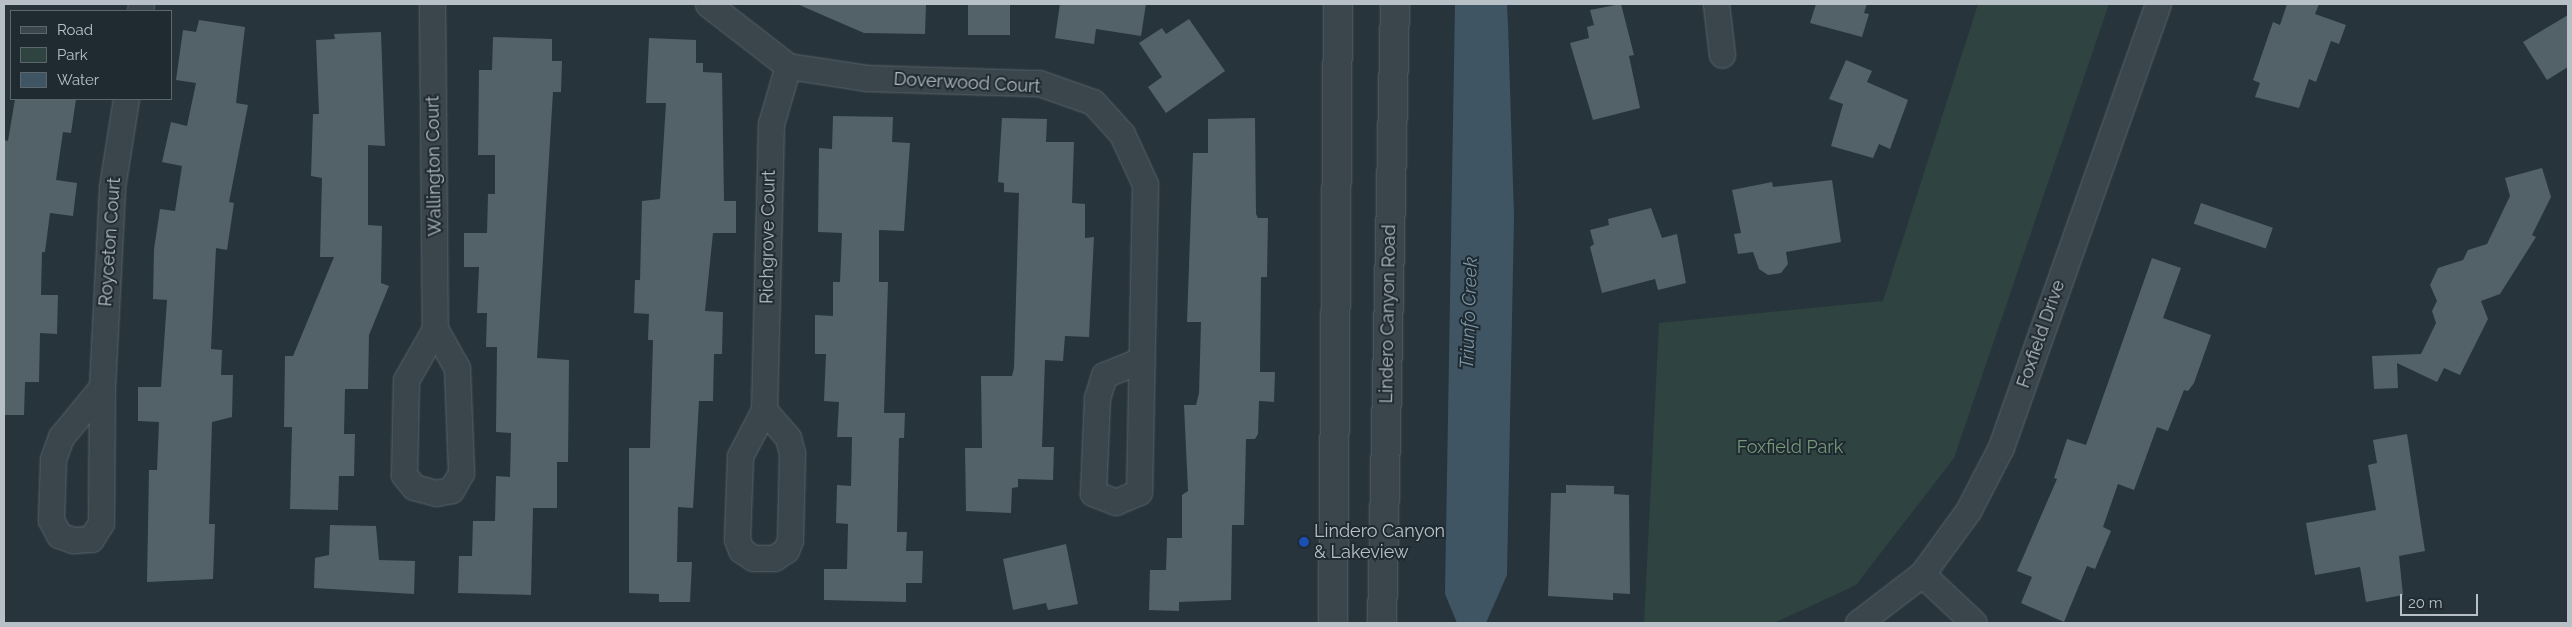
<!DOCTYPE html>
<style>
body{margin:0}
#map{position:relative;width:2572px;height:627px;overflow:hidden;background:#27343c;font-family:Raleway,sans-serif}
div>[style]{position:absolute}
.green>*{inset:0;background:#2f4440}
.water>*{inset:0;background:#3f5563}
.building>*{inset:0;background:#536169;transform-origin:0 0}
.roads{filter:drop-shadow(0 0 1px #59636a) drop-shadow(0 0 1px #59636a)}
.minor>*{height:25px;margin:-12.5px;padding:0 12.5px;transform-origin:12.5px;border-radius:12.5px;background:#3b454c}
.tertiary>*{height:28px;margin:-14px;padding:0 14px;transform-origin:14px;border-radius:14px;background:#3b454c}
.dots>*{width:14px;height:14px;translate:-50% -50%;box-sizing:border-box;border:2px solid #202a31;border-radius:50%}
span{translate:-50% -50%;white-space:nowrap;text-align:center;line-height:1.15;-webkit-text-stroke:4px #202a31;paint-order:stroke}
.street-label{font-size:18px;color:#b7c0c7}
.park-label{font-size:18px;color:#789a7a}
.poi-label{font-size:18px;color:#b7c0c7}
.left{translate:0 -50%;text-align:left}
.water-label{font-size:19px;color:#7b96a7;font-style:italic}
.frame{position:absolute;inset:0;border:5px solid #b7c0c7;pointer-events:none}
.legend{position:absolute;left:10px;top:10px;width:162px;height:90px;box-sizing:border-box;background:#202a31;border:1px solid #5c666d;margin:0;padding:6px 9px;list-style:none;font-size:15px;color:#b7c0c7}
.legend li{display:flex;align-items:center;gap:10px;height:25px}
.legend b{width:25px;border:1px solid #5c666d}
.scale{position:absolute;left:2400px;top:594px;width:78px;height:22px;box-sizing:border-box;border:2px solid #b7c0c7;border-top:0;padding-left:6px;font-size:15px;line-height:18px;white-space:nowrap;color:#b7c0c7;-webkit-text-stroke:4px #202a31;paint-order:stroke}
</style>
<div id="map">
<div class="green">
<i style="clip-path:polygon(1978px 4px,2109px 4px,1954px 458px,1856px 585px,1774px 623px,1644px 623px,1659px 323px,1883px 301px)"></i>
</div>
<div class="water">
<i style="clip-path:polygon(1455px 4px,1507px 4px,1508px 25px,1514px 217px,1507px 575px,1486px 623px,1457px 623px,1445px 594px)"></i>
</div>
<div class="building">
<i style="clip-path:polygon(797px 4px,926px 4px,925px 34px,864px 33px)"></i>
<i style="left:968px;top:4px;width:42px;height:31px"></i>
<i style="clip-path:polygon(1060px 4px,1146px 4px,1141px 36px,1096px 29px,1094px 44px,1055px 38px)"></i>
<i style="clip-path:polygon(1621px 4px,1634px 55px,1629px 56px,1640px 108px,1593px 120px,1570px 43px,1589px 38px,1587px 27px,1594px 25px,1590px 10px)"></i>
<i style="clip-path:polygon(1816px 4px,1867px 4px,1864px 13px,1869px 14px,1862px 37px,1810px 23px)"></i>
<i style="clip-path:polygon(2287px 4px,2319px 4px,2315px 14px,2346px 25px,2339px 44px,2331px 41px,2316px 82px,2309px 79px,2299px 108px,2255px 97px,2260px 83px,2253px 80px,2273px 22px,2280px 25px)"></i>
<i style="clip-path:polygon(2568px 15px,2568px 67px,2547px 80px,2523px 42px)"></i>
<i style="clip-path:polygon(1189px 19px,1225px 71px,1166px 113px,1148px 87px,1162px 77px,1139px 43px,1162px 28px,1166px 34px)"></i>
<i style="clip-path:polygon(199px 20px,245px 27px,236px 103px,248px 105px,229px 202px,234px 203px,227px 250px,216px 248px,211px 349px,222px 350px,221px 375px,233px 375px,232px 417px,212px 422px,209px 524px,215px 524px,213px 579px,147px 582px,149px 470px,157px 470px,159px 422px,138px 421px,138px 387px,161px 387px,167px 300px,153px 299px,154px 249px,160px 209px,175px 211px,182px 166px,162px 162px,171px 122px,187px 126px,196px 83px,176px 80px,183px 30px,196px 32px)"></i>
<i style="clip-path:polygon(381px 32px,385px 146px,368px 145px,368px 225px,382px 226px,381px 283px,389px 286px,369px 335px,368px 389px,345px 389px,344px 434px,355px 434px,354px 476px,339px 476px,338px 510px,290px 509px,292px 427px,284px 427px,285px 356px,293px 356px,334px 257px,320px 257px,322px 178px,311px 176px,313px 114px,319px 114px,316px 40px,335px 39px,334px 34px)"></i>
<i style="clip-path:polygon(493px 37px,552px 39px,552px 61px,562px 61px,561px 92px,553px 92px,537px 358px,569px 360px,568px 462px,557px 462px,557px 508px,533px 508px,531px 595px,458px 593px,459px 556px,472px 556px,473px 521px,495px 521px,496px 476px,510px 477px,511px 433px,496px 432px,497px 347px,486px 347px,487px 313px,477px 313px,479px 267px,464px 267px,464px 233px,487px 233px,488px 194px,495px 194px,495px 155px,478px 155px,479px 70px,492px 70px)"></i>
<i style="clip-path:polygon(649px 38px,696px 40px,696px 63px,703px 63px,703px 72px,722px 73px,724px 201px,736px 201px,736px 233px,713px 233px,705px 311px,723px 312px,722px 354px,714px 354px,713px 401px,699px 401px,693px 508px,678px 507px,677px 562px,692px 562px,690px 602px,659px 602px,659px 594px,629px 593px,629px 448px,650px 448px,653px 340px,648px 340px,649px 314px,634px 313px,635px 280px,640px 280px,642px 201px,660px 199px,666px 103px,646px 103px)"></i>
<i style="clip-path:polygon(1846px 60px,1872px 71px,1867px 82px,1908px 100px,1890px 149px,1879px 144px,1873px 158px,1831px 146px,1843px 104px,1829px 99px)"></i>
<i style="clip-path:polygon(15px 99px,76px 99px,71px 133px,63px 132px,56px 180px,77px 183px,73px 216px,50px 213px,45px 252px,42px 252px,41px 295px,58px 295px,57px 334px,40px 333px,39px 382px,25px 382px,24px 415px,4px 415px,4px 140px,8px 141px)"></i>
<i style="clip-path:polygon(833px 116px,893px 117px,892px 142px,910px 143px,904px 231px,879px 230px,879px 282px,888px 282px,884px 413px,905px 413px,904px 438px,899px 438px,897px 532px,907px 532px,906px 551px,923px 551px,922px 583px,906px 583px,906px 602px,824px 600px,824px 569px,847px 569px,848px 524px,836px 523px,837px 485px,851px 486px,852px 437px,837px 437px,839px 402px,824px 401px,826px 354px,815px 354px,815px 315px,833px 316px,833px 282px,840px 282px,842px 233px,818px 232px,819px 148px,832px 149px)"></i>
<i style="clip-path:polygon(1002px 118px,1047px 119px,1046px 142px,1074px 142px,1072px 203px,1085px 204px,1085px 238px,1094px 237px,1089px 337px,1065px 336px,1063px 361px,1045px 360px,1042px 447px,1054px 447px,1053px 480px,1018px 479px,1018px 487px,1012px 488px,1011px 513px,966px 511px,965px 448px,982px 448px,981px 376px,1012px 376px,1014px 368px,1019px 193px,1004px 192px,1004px 183px,998px 182px)"></i>
<i style="clip-path:polygon(1255px 118px,1256px 214px,1258px 218px,1268px 218px,1267px 277px,1261px 277px,1260px 372px,1275px 372px,1274px 402px,1259px 401px,1258px 434px,1255px 439px,1246px 439px,1244px 525px,1232px 525px,1231px 600px,1179px 602px,1179px 611px,1149px 610px,1150px 570px,1166px 570px,1167px 538px,1182px 538px,1182px 495px,1188px 491px,1184px 405px,1196px 405px,1199px 393px,1201px 322px,1187px 322px,1193px 153px,1208px 153px,1208px 119px)"></i>
<i style="clip-path:polygon(2542px 168px,2551px 197px,2532px 235px,2536px 237px,2500px 294px,2481px 301px,2488px 319px,2460px 375px,2444px 368px,2437px 382px,2397px 363px,2398px 388px,2374px 389px,2372px 356px,2421px 354px,2436px 323px,2432px 311px,2437px 301px,2430px 285px,2438px 268px,2463px 260px,2468px 250px,2487px 244px,2510px 196px,2505px 178px)"></i>
<i style="clip-path:polygon(1832px 180px,1841px 242px,1786px 252px,1788px 264px,1781px 273px,1768px 275px,1759px 269px,1753px 252px,1738px 254px,1734px 234px,1741px 233px,1732px 190px,1772px 182px,1773px 187px)"></i>
<i style="left:2201px;top:203px;width:76px;height:22px;rotate:19deg"></i>
<i style="clip-path:polygon(1651px 208px,1662px 238px,1677px 234px,1686px 283px,1658px 290px,1655px 279px,1602px 293px,1590px 247px,1594px 244px,1590px 230px,1609px 225px,1608px 219px)"></i>
<i style="clip-path:polygon(2152px 258px,2181px 268px,2163px 318px,2211px 335px,2194px 383px,2188px 391px,2184px 390px,2168px 431px,2157px 427px,2134px 490px,2118px 484px,2103px 527px,2111px 531px,2095px 569px,2087px 566px,2064px 622px,2021px 603px,2032px 577px,2017px 571px,2057px 479px,2054px 478px,2067px 439px,2086px 445px)"></i>
<i style="clip-path:polygon(2407px 434px,2425px 551px,2399px 556px,2403px 595px,2366px 602px,2360px 567px,2315px 575px,2306px 523px,2376px 510px,2368px 465px,2377px 463px,2373px 440px)"></i>
<i style="clip-path:polygon(1566px 485px,1614px 486px,1614px 494px,1629px 495px,1630px 594px,1613px 593px,1613px 600px,1548px 596px,1551px 493px,1566px 493px)"></i>
<i style="clip-path:polygon(330px 525px,376px 526px,379px 560px,415px 561px,414px 594px,314px 588px,315px 558px,329px 555px)"></i>
<i style="clip-path:polygon(1066px 544px,1078px 604px,1048px 610px,1046px 603px,1013px 610px,1003px 559px)"></i>
</div>
<div class="roads">
<div class="minor">
<i style="left:432px;top:4px;width:325px;rotate:89.5deg"></i>
<i style="left:435px;top:329px;width:45px;rotate:60.6deg"></i>
<i style="left:457px;top:368px;width:105px;rotate:87.8deg"></i>
<i style="left:461px;top:473px;width:20px;rotate:120deg"></i>
<i style="left:451px;top:490px;width:15px;rotate:169deg"></i>
<i style="left:436px;top:493px;width:23px;rotate:-165deg"></i>
<i style="left:414px;top:487px;width:16px;rotate:-130deg"></i>
<i style="left:404px;top:475px;width:95px;rotate:-88.8deg"></i>
<i style="left:406px;top:380px;width:59px;rotate:-60.4deg"></i>
<i style="left:708px;top:4px;width:101px;rotate:37.8deg"></i>
<i style="left:788px;top:66px;width:79px;rotate:8.7deg"></i>
<i style="left:866px;top:78px;width:173px;rotate:1.7deg"></i>
<i style="left:1039px;top:83px;width:57px;rotate:19.4deg"></i>
<i style="left:1093px;top:102px;width:43px;rotate:47.8deg"></i>
<i style="left:1122px;top:134px;width:55px;rotate:65.3deg"></i>
<i style="left:1145px;top:184px;width:308px;rotate:91.1deg"></i>
<i style="left:1139px;top:492px;width:25px;rotate:157deg"></i>
<i style="left:1116px;top:502px;width:25px;rotate:-159deg"></i>
<i style="left:1093px;top:493px;width:95px;rotate:-87.6deg"></i>
<i style="left:1097px;top:398px;width:24px;rotate:-73deg"></i>
<i style="left:1104px;top:375px;width:40px;rotate:-22deg"></i>
<i style="left:1716px;top:4px;width:51px;rotate:83.3deg"></i>
<i style="left:140px;top:11px;width:7px;rotate:-82deg"></i>
<i style="left:102px;top:387px;width:65px;rotate:129.4deg"></i>
<i style="left:61px;top:437px;width:23px;rotate:110deg"></i>
<i style="left:53px;top:459px;width:61px;rotate:91.9deg"></i>
<i style="left:51px;top:520px;width:17px;rotate:62deg"></i>
<i style="left:59px;top:535px;width:15px;rotate:20deg"></i>
<i style="left:73px;top:540px;width:18px;rotate:-3deg"></i>
<i style="left:91px;top:539px;width:19px;rotate:-58deg"></i>
<i style="left:101px;top:523px;width:136px;rotate:-89.6deg"></i>
<i style="left:102px;top:387px;width:200px;rotate:-87.1deg"></i>
<i style="left:112px;top:187px;width:89px;rotate:-81deg"></i>
<i style="left:764px;top:410px;width:37px;rotate:49deg"></i>
<i style="left:788px;top:438px;width:16px;rotate:75deg"></i>
<i style="left:792px;top:453px;width:87px;rotate:91.3deg"></i>
<i style="left:790px;top:540px;width:11px;rotate:112deg"></i>
<i style="left:786px;top:550px;width:14px;rotate:146deg"></i>
<i style="left:774px;top:558px;width:21px;rotate:180deg"></i>
<i style="left:753px;top:558px;width:14px;rotate:-146deg"></i>
<i style="left:741px;top:550px;width:12px;rotate:-110deg"></i>
<i style="left:737px;top:539px;width:83px;rotate:-87.9deg"></i>
<i style="left:740px;top:456px;width:52px;rotate:-62.4deg"></i>
<i style="left:764px;top:410px;width:286px;rotate:-88.6deg"></i>
<i style="left:771px;top:124px;width:60px;rotate:-73.7deg"></i>
<i style="left:1922px;top:574px;width:71px;rotate:43.3deg"></i>
<i style="left:1858px;top:623px;width:81px;rotate:-37.4deg"></i>
<i style="left:1922px;top:574px;width:78px;rotate:-53.9deg"></i>
<i style="left:1968px;top:511px;width:72px;rotate:-62.7deg"></i>
<i style="left:2001px;top:447px;width:470px;rotate:-70.5deg"></i>
</div>
<div class="tertiary">
<i style="left:1333px;top:623px;width:619px;rotate:-89.54deg"></i>
<i style="left:1382px;top:623px;width:619px;rotate:-88.8deg"></i>
</div>
</div>
<div class="dots">
<i style="left:1304px;top:542px;background:#1a4fb4"></i>
</div>
<div class="street-label">
<span style="left:967px;top:83px;rotate:3deg">Doverwood Court</span>
<span style="left:434px;top:166px;rotate:-91deg">Wallington Court</span>
<span style="left:768px;top:237px;rotate:-89deg">Richgrove Court</span>
<span style="left:110px;top:242px;rotate:-86deg">Royceton Court</span>
<span style="left:1388px;top:314px;rotate:-89deg">Lindero Canyon Road</span>
<span style="left:2041px;top:334px;rotate:-71deg">Foxfield Drive</span>
</div>
<div class="park-label">
<span style="left:1790px;top:447px">Foxfield Park</span>
</div>
<div class="poi-label">
<span class="left" style="left:1314px;top:542px">Lindero Canyon<br>&amp; Lakeview</span>
</div>
<div class="water-label">
<span style="left:1469px;top:313px;rotate:-88deg">Triunfo Creek</span>
</div>
<div class="frame"></div>
<ul class="legend">
<li><b style="height:6px;background:#3b454c"></b>Road</li>
<li><b style="height:14px;background:#2f4440"></b>Park</li>
<li><b style="height:14px;background:#3f5563"></b>Water</li>
</ul>
<div class="scale">20 m</div>
</div>
